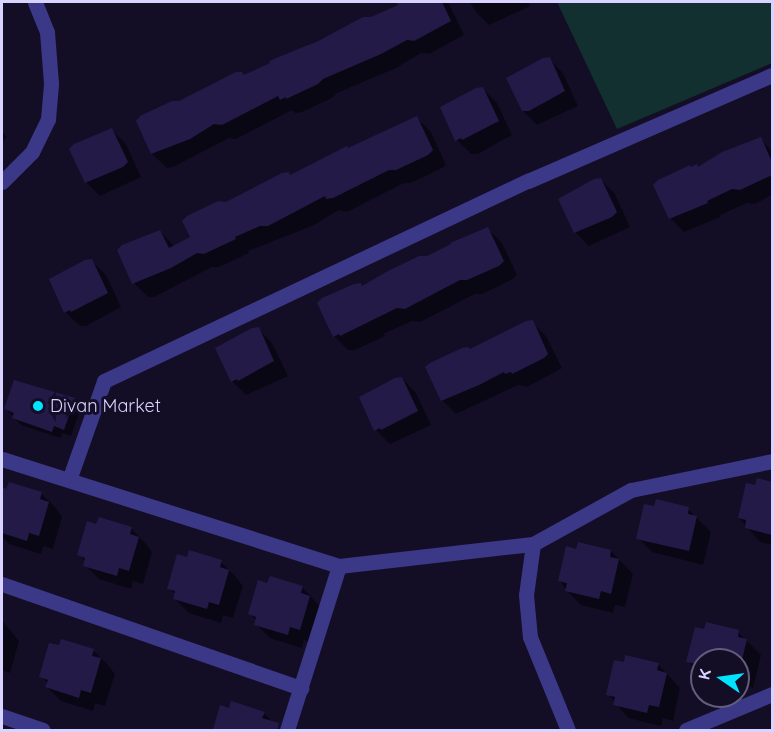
<!DOCTYPE html>
<style>
body{margin:0}
#map{position:relative;width:774px;height:732px;overflow:hidden;background:#130e26;font-family:Quicksand,sans-serif}
div>[style]{position:absolute}
.green>*{inset:0;background:#11302f}
.shadow>*{inset:0;background:#0007}
.building>*{inset:0;background:#231a48}
.minor>*{height:15px;margin:-7.5px;padding:0 7.5px;transform-origin:7.5px;border-radius:7.5px;background:#3b3887}
.dots>*{width:16px;height:16px;translate:-50% -50%;box-sizing:border-box;border:3px solid #130e26;border-radius:50%}
span{translate:-50% -50%;white-space:nowrap;text-align:center;line-height:1.15;-webkit-text-stroke:6px #130e26;paint-order:stroke}
.poi-label{font-size:18px;color:#d9d4ff}
.left{translate:0 -50%;text-align:left}
.frame{position:absolute;inset:0;border:3px solid #d9d4ff;pointer-events:none}
.north{position:absolute;left:690px;top:648px;width:60px;height:60px;box-sizing:border-box;background:#130e26;border:2px solid #625d7d;border-radius:50%;rotate:283deg;font-size:16px;font-weight:700;line-height:24px;text-align:center;color:#d9d4ff}
.north::after{content:'';display:block;margin:auto;width:21px;height:27px;background:#00e4ff;clip-path:polygon(50% 0,100% 100%,50% 72%,0 100%)}
</style>
<div id="map">
<div class="green">
<i style="clip-path:polygon(557px 2px,772px 2px,772px 63px,617px 129px)"></i>
</div>
<div class="shadow">
<i style="clip-path:polygon(405px 2px,448px 2px,464px 35px,429px 54px,421px 53px,396px 68px,337px 93px,332px 98px,302px 112px,295px 113px,292px 110px,236px 139px,229px 138px,173px 167px,167px 168px,152px 154px,137px 121px,245px 76px,364px 18px,371px 19px)"></i>
<i style="clip-path:polygon(470px 2px,528px 2px,530px 6px,489px 25px,475px 11px)"></i>
<i style="clip-path:polygon(549px 59px,563px 73px,578px 106px,537px 125px,523px 111px)"></i>
<i style="clip-path:polygon(482px 88px,497px 103px,512px 135px,478px 154px,471px 154px,457px 140px,442px 108px)"></i>
<i style="clip-path:polygon(417px 118px,431px 132px,446px 165px,442px 168px,411px 183px,404px 183px,347px 212px,339px 210px,314px 225px,248px 251px,249px 253px,219px 267px,212px 267px,154px 297px,148px 297px,134px 283px,160px 231px,174px 246px,192px 238px,226px 204px)"></i>
<i style="clip-path:polygon(112px 130px,126px 144px,141px 177px,100px 196px,86px 182px)"></i>
<i style="clip-path:polygon(2px 131px,7px 137px,2px 142px)"></i>
<i style="clip-path:polygon(760px 139px,772px 151px,772px 195px,755px 204px,747px 203px,720px 215px,721px 217px,684px 232px,670px 218px,698px 168px)"></i>
<i style="clip-path:polygon(601px 180px,615px 194px,630px 227px,589px 246px,575px 232px)"></i>
<i style="clip-path:polygon(488px 229px,502px 243px,517px 275px,513px 279px,482px 294px,475px 294px,420px 322px,412px 321px,383px 334px,385px 336px,355px 350px,348px 350px,334px 336px,363px 287px)"></i>
<i style="clip-path:polygon(91px 260px,106px 275px,121px 307px,86px 326px,80px 326px,65px 312px,51px 280px)"></i>
<i style="clip-path:polygon(532px 322px,546px 336px,562px 368px,527px 387px,518px 385px,456px 414px,442px 400px,470px 351px)"></i>
<i style="clip-path:polygon(258px 329px,272px 343px,288px 376px,246px 395px,232px 381px)"></i>
<i style="clip-path:polygon(402px 378px,416px 393px,431px 425px,390px 444px,376px 430px,361px 398px)"></i>
<i style="clip-path:polygon(74px 399px,81px 407px,71px 436px,62px 433px,60px 438px,21px 425px,6px 409px)"></i>
<i style="clip-path:polygon(758px 480px,772px 483px,772px 545px,760px 542px,739px 518px)"></i>
<i style="clip-path:polygon(2px 489px,41px 493px,55px 507px,62px 517px,53px 549px,43px 546px,41px 554px,9px 544px,2px 537px)"></i>
<i style="clip-path:polygon(688px 509px,711px 532px,703px 565px,652px 552px,638px 538px)"></i>
<i style="clip-path:polygon(97px 526px,131px 528px,145px 543px,152px 552px,143px 584px,133px 581px,131px 589px,99px 579px,85px 565px,86px 562px,79px 555px)"></i>
<i style="clip-path:polygon(577px 550px,611px 551px,633px 574px,625px 607px,615px 605px,613px 613px,581px 605px,567px 591px,560px 581px)"></i>
<i style="clip-path:polygon(188px 559px,221px 562px,235px 576px,243px 586px,233px 618px,223px 615px,221px 623px,189px 613px,175px 599px,176px 595px,169px 588px)"></i>
<i style="clip-path:polygon(268px 585px,302px 587px,316px 602px,323px 611px,314px 643px,304px 640px,302px 648px,270px 638px,256px 624px,257px 621px,250px 614px)"></i>
<i style="clip-path:polygon(2px 620px,19px 641px,10px 673px,2px 670px)"></i>
<i style="clip-path:polygon(738px 632px,761px 655px,753px 688px,743px 685px,741px 693px,738px 692px,738px 660px,702px 660px,702px 679px,688px 661px)"></i>
<i style="clip-path:polygon(60px 647px,93px 650px,107px 664px,115px 674px,105px 706px,95px 703px,93px 711px,61px 701px,47px 687px,48px 684px,41px 676px)"></i>
<i style="clip-path:polygon(658px 664px,680px 688px,673px 721px,663px 718px,661px 726px,628px 718px,608px 694px)"></i>
<i style="clip-path:polygon(221px 707px,264px 713px,279px 730px,214px 730px)"></i>
</div>
<div class="building">
<i style="clip-path:polygon(396px 2px,442px 2px,451px 21px,414px 41px,407px 40px,381px 54px,323px 79px,318px 84px,286px 99px,286px 97px,280px 100px,278px 96px,222px 125px,214px 124px,190px 139px,151px 154px,136px 121px,140px 116px,172px 101px,179px 101px,236px 72px,242px 72px,244px 75px,270px 63px,269px 61px,318px 41px,363px 17px,371px 17px,398px 5px)"></i>
<i style="clip-path:polygon(550px 57px,565px 91px,529px 111px,522px 111px,506px 78px,543px 58px)"></i>
<i style="clip-path:polygon(483px 87px,499px 121px,462px 140px,461px 138px,455px 141px,440px 107px,476px 88px)"></i>
<i style="clip-path:polygon(417px 116px,433px 150px,428px 155px,396px 170px,389px 170px,333px 198px,326px 199px,325px 196px,268px 226px,260px 226px,235px 237px,236px 239px,204px 254px,197px 253px,171px 268px,132px 284px,117px 250px,122px 245px,160px 230px,169px 248px,190px 237px,182px 221px,187px 216px,218px 201px,226px 202px,282px 173px,289px 172px,290px 175px,347px 146px,348px 148px)"></i>
<i style="clip-path:polygon(112px 128px,128px 162px,123px 167px,85px 183px,69px 149px,74px 144px)"></i>
<i style="clip-path:polygon(761px 137px,772px 162px,772px 175px,740px 190px,732px 189px,707px 201px,708px 203px,669px 219px,653px 185px,658px 180px,690px 165px,691px 167px,697px 164px,698px 167px,722px 152px)"></i>
<i style="clip-path:polygon(601px 178px,617px 212px,612px 217px,574px 233px,558px 199px,594px 179px)"></i>
<i style="clip-path:polygon(488px 227px,504px 261px,499px 266px,467px 280px,460px 280px,405px 309px,397px 308px,340px 336px,339px 334px,333px 337px,317px 303px,322px 298px,354px 284px,361px 283px,362px 286px,388px 271px,419px 256px,427px 256px,451px 244px,450px 243px)"></i>
<i style="clip-path:polygon(92px 259px,108px 293px,71px 312px,70px 310px,64px 313px,49px 279px,85px 260px)"></i>
<i style="clip-path:polygon(533px 320px,548px 354px,544px 358px,512px 374px,511px 372px,505px 374px,504px 372px,479px 385px,441px 401px,425px 367px,430px 363px,462px 348px,468px 347px,470px 349px,526px 321px)"></i>
<i style="clip-path:polygon(259px 327px,274px 361px,238px 381px,237px 379px,231px 382px,215px 348px,252px 328px)"></i>
<i style="clip-path:polygon(402px 377px,418px 411px,381px 430px,380px 428px,374px 431px,359px 397px,395px 378px)"></i>
<i style="clip-path:polygon(14px 380px,75px 398px,64px 430px,54px 426px,52px 432px,12px 418px,14px 413px,4px 409px)"></i>
<i style="clip-path:polygon(757px 478px,772px 482px,772px 535px,745px 528px,746px 520px,738px 518px,746px 483px,755px 485px)"></i>
<i style="clip-path:polygon(9px 482px,42px 492px,40px 499px,49px 502px,39px 536px,29px 533px,27px 541px,2px 533px,2px 487px,6px 489px)"></i>
<i style="clip-path:polygon(656px 499px,689px 507px,688px 514px,697px 516px,689px 551px,636px 539px,644px 504px,654px 506px)"></i>
<i style="clip-path:polygon(99px 517px,132px 527px,130px 534px,139px 537px,129px 571px,119px 568px,117px 576px,83px 566px,85px 558px,77px 555px,87px 521px,96px 524px)"></i>
<i style="clip-path:polygon(578px 542px,611px 550px,610px 557px,619px 559px,611px 594px,601px 591px,599px 599px,565px 591px,567px 583px,558px 581px,566px 546px,576px 549px)"></i>
<i style="clip-path:polygon(189px 550px,222px 560px,220px 567px,229px 570px,219px 605px,209px 602px,207px 609px,173px 599px,175px 591px,167px 589px,177px 554px,187px 557px)"></i>
<i style="clip-path:polygon(270px 576px,303px 586px,301px 593px,310px 596px,300px 630px,290px 627px,288px 635px,254px 625px,256px 617px,248px 614px,258px 580px,267px 583px)"></i>
<i style="clip-path:polygon(706px 622px,739px 630px,738px 637px,747px 639px,742px 660px,702px 660px,702px 665px,686px 662px,695px 627px,704px 629px)"></i>
<i style="clip-path:polygon(61px 639px,94px 649px,92px 656px,101px 658px,91px 693px,81px 690px,79px 698px,45px 687px,48px 680px,39px 677px,49px 643px,59px 645px)"></i>
<i style="clip-path:polygon(625px 655px,659px 663px,657px 670px,667px 673px,659px 707px,649px 705px,647px 713px,613px 705px,615px 697px,606px 695px,614px 660px,624px 662px)"></i>
<i style="clip-path:polygon(231px 701px,265px 712px,262px 718px,279px 723px,277px 730px,213px 730px,220px 705px,229px 708px)"></i>
</div>
<div class="minor">
<i style="left:2px;top:182px;width:42px;rotate:-45deg"></i>
<i style="left:32px;top:152px;width:37px;rotate:-64deg"></i>
<i style="left:48px;top:119px;width:36px;rotate:-85deg"></i>
<i style="left:51px;top:83px;width:51px;rotate:-94.5deg"></i>
<i style="left:47px;top:32px;width:32px;rotate:-112deg"></i>
<i style="left:2px;top:459px;width:354px;rotate:17.6deg"></i>
<i style="left:339px;top:566px;width:195px;rotate:-6.5deg"></i>
<i style="left:533px;top:544px;width:112px;rotate:-28.9deg"></i>
<i style="left:631px;top:490px;width:144px;rotate:-11.6deg"></i>
<i style="left:69px;top:480px;width:105px;rotate:-70.5deg"></i>
<i style="left:104px;top:381px;width:469px;rotate:-25.3deg"></i>
<i style="left:528px;top:181px;width:266px;rotate:-23.5deg"></i>
<i style="left:533px;top:544px;width:51px;rotate:97.8deg"></i>
<i style="left:526px;top:595px;width:42px;rotate:84.6deg"></i>
<i style="left:530px;top:637px;width:100px;rotate:67.8deg"></i>
<i style="left:2px;top:584px;width:317px;rotate:19.2deg"></i>
<i style="left:2px;top:716px;width:43px;rotate:18.9deg"></i>
<i style="left:287px;top:730px;width:172px;rotate:-72.4deg"></i>
<i style="left:686px;top:730px;width:93px;rotate:-22.7deg"></i>
</div>
<div class="dots">
<i style="left:38px;top:406px;background:#00e4ff"></i>
</div>
<div class="poi-label">
<span class="left" style="left:50px;top:406px">Divan Market</span>
</div>
<div class="frame"></div>
<div class="north">K</div>
</div>
